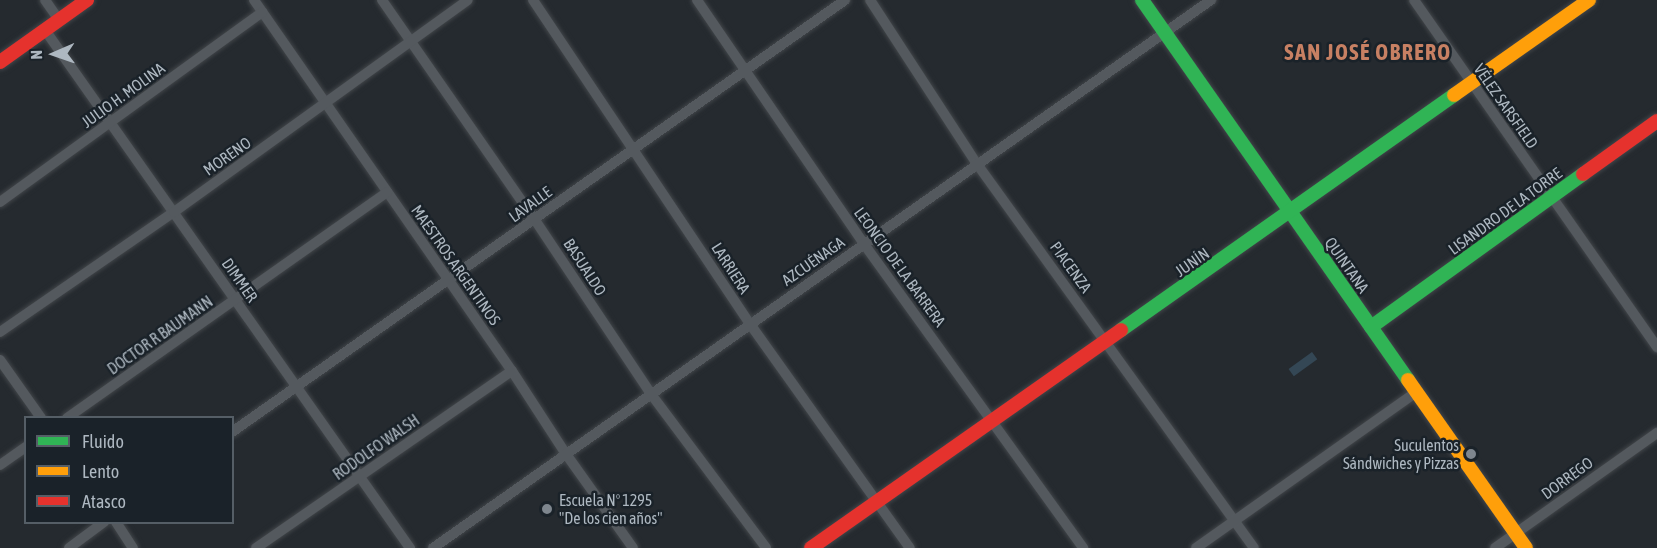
<!DOCTYPE html>
<meta charset="utf-8">
<style>
body{margin:0}
#map{position:relative;width:1657px;height:548px;overflow:hidden;background:#252a2f;font-family:"Asap Condensed",sans-serif}
div>[style]{position:absolute}
.water>*{inset:0;background:#344755;transform-origin:0 0}
.roads{filter:drop-shadow(0 0 2px #414549) drop-shadow(0 0 2px #414549)}
.street>*{height:10px;margin:-5px;padding:0 5px;transform-origin:5px;border-radius:5px;background:#54595e}
.fast>*{height:14px;margin:-7px;padding:0 7px;transform-origin:7px;border-radius:7px;background:#30b455}
.slow>*{height:14px;margin:-7px;padding:0 7px;transform-origin:7px;border-radius:7px;background:#ff9f0a}
.jam>*{height:14px;margin:-7px;padding:0 7px;transform-origin:7px;border-radius:7px;background:#e5322d}
.dots>*{width:16px;height:16px;translate:-50% -50%;box-sizing:border-box;border:3px solid #1a2229;border-radius:50%}
span{translate:-50% -50%;white-space:nowrap;text-align:center;line-height:1.15;-webkit-text-stroke:5px #1a2229;paint-order:stroke}
.street-label{font-size:16px;color:#aeb8c1}
.poi-label{font-size:16px;color:#aeb8c1}
.right{translate:-100% -50%;text-align:right}
.left{translate:0 -50%;text-align:left}
.district-label{font-size:22px;color:#c78063;font-weight:700;letter-spacing:1.5px}
.legend{position:absolute;left:24px;top:416px;width:210px;height:108px;box-sizing:border-box;background:#1a2229;border:2px solid #555e66;margin:0;padding:8px 10px;list-style:none;font-size:18px;color:#aeb8c1}
.legend li{display:flex;align-items:center;gap:12px;height:30px}
.legend b{width:30px;border:2px solid #555e66}
.north{position:absolute;left:24px;top:24px;width:60px;height:60px;-webkit-text-stroke:4px #1a2229;paint-order:stroke;rotate:268deg;font-size:16px;font-weight:700;line-height:24px;text-align:center;color:#aeb8c1}
.north::after{content:'';display:block;margin:auto;width:21px;height:27px;background:#aeb8c1;clip-path:polygon(50% 0,100% 100%,50% 72%,0 100%)}
</style>
<div id="map">
<div class="water">
<i style="left:1312px;top:352px;width:9px;height:29px;rotate:54deg"></i>
</div>
<div class="roads">
<div class="street">
<i style="left:45px;top:0;width:24px;rotate:55deg"></i>
<i style="left:254px;top:0;width:452px;rotate:55.2deg"></i>
<i style="left:512px;top:371px;width:99px;rotate:57deg"></i>
<i style="left:566px;top:454px;width:115px;rotate:54.5deg"></i>
<i style="left:382px;top:0;width:268px;rotate:55.2deg"></i>
<i style="left:535px;top:220px;width:209px;rotate:56.3deg"></i>
<i style="left:651px;top:394px;width:192px;rotate:53.2deg"></i>
<i style="left:533px;top:0;width:390px;rotate:56.2deg"></i>
<i style="left:750px;top:324px;width:275px;rotate:54.5deg"></i>
<i style="left:697px;top:0;width:296px;rotate:55.6deg"></i>
<i style="left:864px;top:244px;width:375px;rotate:54.2deg"></i>
<i style="left:870px;top:0;width:196px;rotate:56.9deg"></i>
<i style="left:977px;top:164px;width:473px;rotate:54.2deg"></i>
<i style="left:1414px;top:0;width:424px;rotate:55deg"></i>
<i style="left:45px;top:30px;width:634px;rotate:54.83deg"></i>
<i style="left:0;top:202px;width:324px;rotate:-35.9deg"></i>
<i style="left:0;top:332px;width:211px;rotate:-34.6deg"></i>
<i style="left:174px;top:212px;width:362px;rotate:-35.8deg"></i>
<i style="left:0;top:360px;width:71px;rotate:54.7deg"></i>
<i style="left:67px;top:418px;width:392px;rotate:-35.2deg"></i>
<i style="left:232px;top:432px;width:750px;rotate:-35.17deg"></i>
<i style="left:0;top:465px;width:32px;rotate:-35deg"></i>
<i style="left:116px;top:522px;width:31px;rotate:57deg"></i>
<i style="left:69px;top:548px;width:44px;rotate:-36.6deg"></i>
<i style="left:256px;top:548px;width:311px;rotate:-34.7deg"></i>
<i style="left:433px;top:548px;width:952px;rotate:-35.16deg"></i>
<i style="left:1196px;top:548px;width:270px;rotate:-35.3deg"></i>
<i style="left:1495px;top:548px;width:199px;rotate:-35.4deg"></i>
</div>
<div class="fast">
<i style="left:1142px;top:0;width:464px;rotate:55deg"></i>
<i style="left:1371px;top:327px;width:261px;rotate:-35.8deg"></i>
<i style="left:1121px;top:330px;width:408px;rotate:-35.2deg"></i>
</div>
<div class="slow">
<i style="left:1454px;top:95px;width:165px;rotate:-35.1deg"></i>
<i style="left:1408px;top:380px;width:205px;rotate:54.9deg"></i>
</div>
<div class="jam">
<i style="left:0;top:62px;width:107px;rotate:-35.5deg"></i>
<i style="left:1583px;top:174px;width:91px;rotate:-35.6deg"></i>
<i style="left:811px;top:548px;width:379px;rotate:-35.1deg"></i>
</div>
</div>
<div class="dots">
<i style="left:1471px;top:454px;background:#7e868e"></i>
<i style="left:547px;top:509px;background:#7e868e"></i>
</div>
<div class="street-label">
<span style="left:123px;top:95px;rotate:-36deg">JULIO H. MOLINA</span>
<span style="left:1506px;top:106px;rotate:55deg">VÉLEZ SARSFIELD</span>
<span style="left:227px;top:156px;rotate:-35deg">MORENO</span>
<span style="left:530px;top:204px;rotate:-36deg">LAVALLE</span>
<span style="left:1505px;top:211px;rotate:-36deg">LISANDRO DE LA TORRE</span>
<span style="left:813px;top:261px;rotate:-35deg">AZCUÉNAGA</span>
<span style="left:1192px;top:262px;rotate:-35deg">JUNÍN</span>
<span style="left:456px;top:265px;rotate:55deg">MAESTROS ARGENTINOS</span>
<span style="left:1347px;top:265px;rotate:55deg">QUINTANA</span>
<span style="left:585px;top:267px;rotate:57deg">BASUALDO</span>
<span style="left:900px;top:267px;rotate:54deg">LEONCIO DE LA BARRERA</span>
<span style="left:1071px;top:267px;rotate:54deg">PIACENZA</span>
<span style="left:731px;top:268px;rotate:57deg">LARRIERA</span>
<span style="left:240px;top:280px;rotate:55deg">DIMMER</span>
<span style="left:160px;top:335px;rotate:-35deg">DOCTOR R BAUMANN</span>
<span style="left:376px;top:447px;rotate:-35deg">RODOLFO WALSH</span>
<span style="left:1567px;top:478px;rotate:-36deg">DORREGO</span>
</div>
<div class="poi-label">
<span class="right" style="left:1459px;top:454px">Suculentos<br>Sándwiches y Pizzas</span>
<span class="left" style="left:559px;top:509px">Escuela Nº 1295<br>"De los cien años"</span>
</div>
<div class="district-label">
<span style="left:1368px;top:53px">SAN JOSÉ OBRERO</span>
</div>
<ul class="legend">
<li><b style="height:8px;background:#30b455"></b>Fluido</li>
<li><b style="height:8px;background:#ff9f0a"></b>Lento</li>
<li><b style="height:8px;background:#e5322d"></b>Atasco</li>
</ul>
<div class="north">N</div>
</div>
